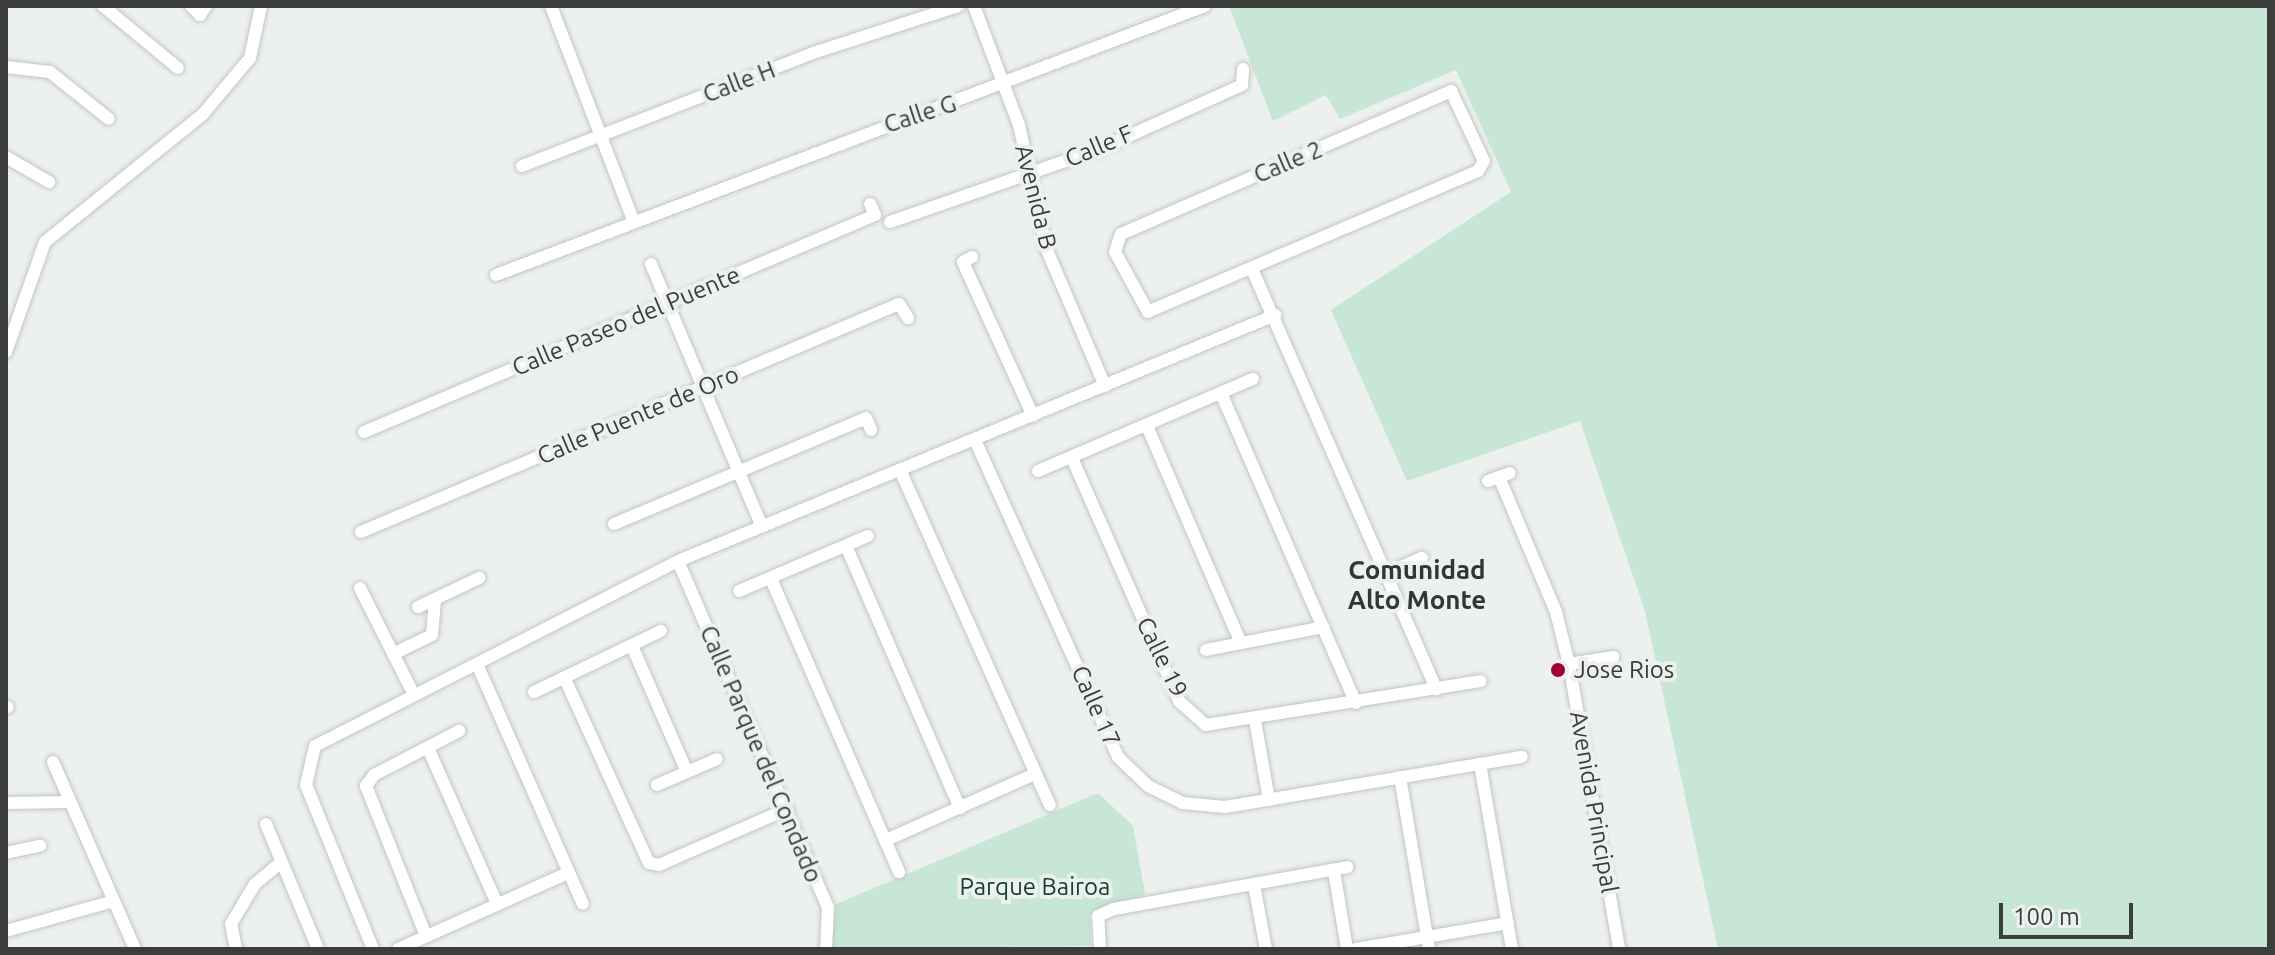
<!DOCTYPE html>
<style>
body{margin:0}
#map{position:relative;width:2275px;height:955px;overflow:hidden;background:#ecf0ee;font-family:Ubuntu,sans-serif}
div>[style]{position:absolute}
.green>*{inset:0;background:#c7e6d6}
.roads{filter:drop-shadow(0 0 2px #c3c6c4) drop-shadow(0 0 2px #c3c6c4)}
.minor>*{height:12px;margin:-6px;padding:0 6px;transform-origin:6px;border-radius:6px;background:#fff}
.dots>*{width:22px;height:22px;translate:-50% -50%;box-sizing:border-box;border:4px solid #ecf0ee;border-radius:50%}
span{translate:-50% -50%;white-space:nowrap;text-align:center;line-height:1.15;-webkit-text-stroke:8px #ecf0ee;paint-order:stroke}
.street-label{font-size:24px;color:#3b3c3c}
.poi-label{font-size:24px;color:#3b3c3c}
.left{translate:0 -50%;text-align:left}
.park-label{font-size:24px;color:#113f2d}
.neighbourhood-label{font-size:26px;color:#333634;font-weight:700}
.frame{position:absolute;inset:0;border:8px solid #3b3c3c;pointer-events:none}
.scale{position:absolute;left:1999px;top:903px;width:134px;height:36px;box-sizing:border-box;border:4px solid #3b3c3c;border-top:0;padding-left:10px;font-size:24px;line-height:28px;white-space:nowrap;color:#3b3c3c;-webkit-text-stroke:6px #ecf0ee;paint-order:stroke}
</style>
<div id="map">
<div class="green">
<i style="clip-path:polygon(1229px 6px,2269px 6px,2269px 949px,1718px 949px,1645px 611px,1580px 421px,1407px 481px,1331px 310px,1511px 192px,1456px 70px,1340px 119px,1326px 95px,1273px 121px)"></i>
<i style="clip-path:polygon(1098px 793px,1133px 826px,1145px 894px,1090px 915px,1091px 946px,830px 949px,836px 904px)"></i>
</div>
<div class="roads">
<div class="minor">
<i style="left:103px;top:6px;width:97px;rotate:39.6deg"></i>
<i style="left:191px;top:6px;width:13px;rotate:45deg"></i>
<i style="left:200px;top:15px;width:11px;rotate:-56deg"></i>
<i style="left:551px;top:6px;width:229px;rotate:69deg"></i>
<i style="left:974px;top:6px;width:127px;rotate:69.3deg"></i>
<i style="left:1019px;top:125px;width:128px;rotate:77.4deg"></i>
<i style="left:1047px;top:250px;width:148px;rotate:66.9deg"></i>
<i style="left:6px;top:67px;width:44px;rotate:6.5deg"></i>
<i style="left:50px;top:72px;width:75px;rotate:38.5deg"></i>
<i style="left:1451px;top:91px;width:77px;rotate:64.8deg"></i>
<i style="left:1484px;top:161px;width:12px;rotate:121deg"></i>
<i style="left:1478px;top:171px;width:359px;rotate:156.9deg"></i>
<i style="left:1148px;top:312px;width:68px;rotate:-118.8deg"></i>
<i style="left:1115px;top:252px;width:19px;rotate:-72deg"></i>
<i style="left:1121px;top:234px;width:360px;rotate:-23.4deg"></i>
<i style="left:6px;top:157px;width:50px;rotate:30.2deg"></i>
<i style="left:522px;top:166px;width:318px;rotate:-21.2deg"></i>
<i style="left:819px;top:51px;width:146px;rotate:-17.9deg"></i>
<i style="left:890px;top:222px;width:225px;rotate:-19.2deg"></i>
<i style="left:1102px;top:148px;width:154px;rotate:-24.2deg"></i>
<i style="left:1242px;top:85px;width:16px;rotate:-86deg"></i>
<i style="left:972px;top:257px;width:10px;rotate:151deg"></i>
<i style="left:963px;top:262px;width:10px;rotate:66deg"></i>
<i style="left:967px;top:271px;width:159px;rotate:65.5deg"></i>
<i style="left:651px;top:264px;width:285px;rotate:67.1deg"></i>
<i style="left:1252px;top:269px;width:459px;rotate:66.3deg"></i>
<i style="left:496px;top:275px;width:758px;rotate:-20.78deg"></i>
<i style="left:6px;top:352px;width:117px;rotate:-70.5deg"></i>
<i style="left:45px;top:242px;width:203px;rotate:-39deg"></i>
<i style="left:203px;top:114px;width:73px;rotate:-50deg"></i>
<i style="left:250px;top:58px;width:53px;rotate:-78.1deg"></i>
<i style="left:1221px;top:393px;width:338px;rotate:66.5deg"></i>
<i style="left:1147px;top:426px;width:236px;rotate:66.6deg"></i>
<i style="left:364px;top:432px;width:555px;rotate:-23.01deg"></i>
<i style="left:875px;top:215px;width:12px;rotate:-114deg"></i>
<i style="left:975px;top:440px;width:348px;rotate:65.7deg"></i>
<i style="left:1118px;top:757px;width:42px;rotate:44deg"></i>
<i style="left:1148px;top:786px;width:39px;rotate:26deg"></i>
<i style="left:1183px;top:803px;width:42px;rotate:5.4deg"></i>
<i style="left:1225px;top:807px;width:301px;rotate:-9.6deg"></i>
<i style="left:1072px;top:458px;width:266px;rotate:66.2deg"></i>
<i style="left:1179px;top:701px;width:36px;rotate:42deg"></i>
<i style="left:1206px;top:725px;width:278px;rotate:-9.1deg"></i>
<i style="left:900px;top:470px;width:367px;rotate:65.9deg"></i>
<i style="left:1038px;top:471px;width:234px;rotate:-23.2deg"></i>
<i style="left:1499px;top:477px;width:147px;rotate:67.1deg"></i>
<i style="left:1556px;top:612px;width:54px;rotate:76deg"></i>
<i style="left:1569px;top:664px;width:289px;rotate:80deg"></i>
<i style="left:1488px;top:481px;width:23px;rotate:-20deg"></i>
<i style="left:614px;top:524px;width:273px;rotate:-22.8deg"></i>
<i style="left:866px;top:418px;width:13px;rotate:67deg"></i>
<i style="left:361px;top:532px;width:584px;rotate:-22.97deg"></i>
<i style="left:899px;top:304px;width:17px;rotate:57deg"></i>
<i style="left:846px;top:546px;width:286px;rotate:66.5deg"></i>
<i style="left:678px;top:561px;width:377px;rotate:66.6deg"></i>
<i style="left:828px;top:907px;width:42px;rotate:92.7deg"></i>
<i style="left:1390px;top:572px;width:35px;rotate:-24deg"></i>
<i style="left:771px;top:579px;width:320px;rotate:66.4deg"></i>
<i style="left:360px;top:588px;width:120px;rotate:63.2deg"></i>
<i style="left:739px;top:591px;width:140px;rotate:-23.1deg"></i>
<i style="left:418px;top:607px;width:68px;rotate:-25.4deg"></i>
<i style="left:632px;top:646px;width:137px;rotate:66.4deg"></i>
<i style="left:1206px;top:650px;width:120px;rotate:-11deg"></i>
<i style="left:393px;top:654px;width:43px;rotate:-26deg"></i>
<i style="left:432px;top:635px;width:36px;rotate:-85deg"></i>
<i style="left:477px;top:664px;width:262px;rotate:66.2deg"></i>
<i style="left:1569px;top:664px;width:45px;rotate:-9deg"></i>
<i style="left:565px;top:679px;width:202px;rotate:65.5deg"></i>
<i style="left:649px;top:863px;width:10px;rotate:11deg"></i>
<i style="left:659px;top:865px;width:140px;rotate:-23.6deg"></i>
<i style="left:534px;top:692px;width:141px;rotate:-25.7deg"></i>
<i style="left:6px;top:708px;width:2px;rotate:-27deg"></i>
<i style="left:1255px;top:720px;width:81px;rotate:80.1deg"></i>
<i style="left:428px;top:748px;width:171px;rotate:66.1deg"></i>
<i style="left:53px;top:762px;width:204px;rotate:66.3deg"></i>
<i style="left:1480px;top:764px;width:188px;rotate:80.2deg"></i>
<i style="left:1400px;top:777px;width:174px;rotate:80.4deg"></i>
<i style="left:657px;top:785px;width:65px;rotate:-23.4deg"></i>
<i style="left:6px;top:803px;width:64px;rotate:-0.9deg"></i>
<i style="left:266px;top:824px;width:135px;rotate:67.4deg"></i>
<i style="left:886px;top:840px;width:161px;rotate:-23.9deg"></i>
<i style="left:6px;top:853px;width:35px;rotate:-12deg"></i>
<i style="left:1334px;top:871px;width:79px;rotate:80.5deg"></i>
<i style="left:1254px;top:885px;width:65px;rotate:79.4deg"></i>
<i style="left:6px;top:931px;width:112px;rotate:-15.5deg"></i>
<i style="left:426px;top:936px;width:162px;rotate:-111.8deg"></i>
<i style="left:366px;top:786px;width:14px;rotate:-54deg"></i>
<i style="left:374px;top:775px;width:96px;rotate:-27.4deg"></i>
<i style="left:236px;top:949px;width:25px;rotate:-101deg"></i>
<i style="left:231px;top:924px;width:47px;rotate:-59deg"></i>
<i style="left:255px;top:884px;width:33px;rotate:-40deg"></i>
<i style="left:373px;top:949px;width:177px;rotate:-112.2deg"></i>
<i style="left:306px;top:785px;width:40px;rotate:-77deg"></i>
<i style="left:315px;top:746px;width:407px;rotate:-27deg"></i>
<i style="left:678px;top:561px;width:646px;rotate:-22.39deg"></i>
<i style="left:398px;top:949px;width:186px;rotate:-24.1deg"></i>
<i style="left:1100px;top:949px;width:33px;rotate:-93deg"></i>
<i style="left:1098px;top:916px;width:17px;rotate:-24deg"></i>
<i style="left:1114px;top:909px;width:237px;rotate:-10.2deg"></i>
<i style="left:1356px;top:949px;width:154px;rotate:-9.7deg"></i>
</div>
</div>
<div class="dots">
<i style="left:1558px;top:670px;background:#a10037"></i>
</div>
<div class="street-label">
<span style="left:739px;top:82px;rotate:-21deg">Calle H</span>
<span style="left:920px;top:114px;rotate:-18deg">Calle G</span>
<span style="left:1099px;top:146px;rotate:-23deg">Calle F</span>
<span style="left:1288px;top:162px;rotate:-23deg">Calle 2</span>
<span style="left:1036px;top:197px;rotate:76deg">Avenida B</span>
<span style="left:626px;top:321px;rotate:-23deg">Calle Paseo del Puente</span>
<span style="left:638px;top:415px;rotate:-23deg">Calle Puente de Oro</span>
<span style="left:1162px;top:657px;rotate:64deg">Calle 19</span>
<span style="left:1096px;top:706px;rotate:66deg">Calle 17</span>
<span style="left:761px;top:754px;rotate:67deg">Calle Parque del Condado</span>
<span style="left:1594px;top:802px;rotate:80deg">Avenida Principal</span>
</div>
<div class="poi-label">
<span class="left" style="left:1574px;top:670px">Jose Rios</span>
</div>
<div class="park-label">
<span style="left:1035px;top:887px">Parque Bairoa</span>
</div>
<div class="neighbourhood-label">
<span style="left:1417px;top:585px">Comunidad<br>Alto Monte</span>
</div>
<div class="frame"></div>
<div class="scale">100 m</div>
</div>
